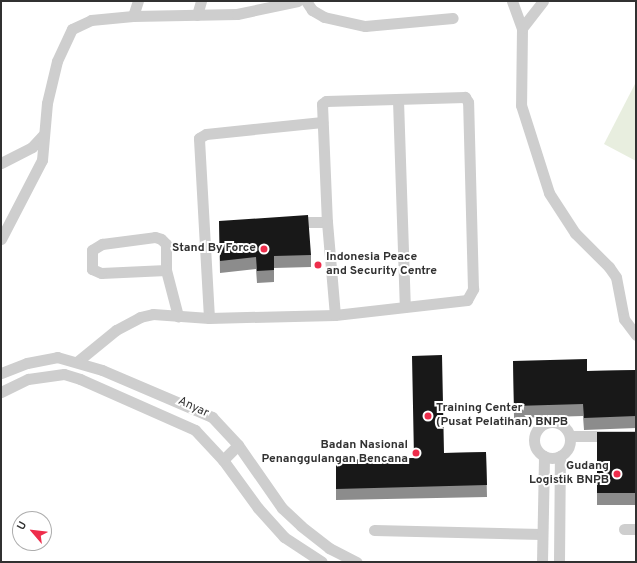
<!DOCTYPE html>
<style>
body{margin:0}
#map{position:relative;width:637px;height:563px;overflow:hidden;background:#fff;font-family:Overpass,sans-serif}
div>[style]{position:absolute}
.green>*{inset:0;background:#e8eedf}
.minor>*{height:11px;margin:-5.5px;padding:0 5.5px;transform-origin:5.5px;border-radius:5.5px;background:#cecece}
.minor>.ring{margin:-5.5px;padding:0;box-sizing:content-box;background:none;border:11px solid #cecece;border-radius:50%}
.wall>*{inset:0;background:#8c8c8c;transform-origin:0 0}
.building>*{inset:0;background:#181818;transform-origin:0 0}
.dots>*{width:11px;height:11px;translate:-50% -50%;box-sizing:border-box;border:2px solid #fff;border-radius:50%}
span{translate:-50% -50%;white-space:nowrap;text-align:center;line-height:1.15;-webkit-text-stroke:4px #fff;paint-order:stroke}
.poi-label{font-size:12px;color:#313131;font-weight:700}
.right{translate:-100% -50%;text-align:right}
.left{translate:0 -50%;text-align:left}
.street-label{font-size:12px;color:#313131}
.frame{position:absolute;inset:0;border:2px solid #313131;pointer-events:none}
.north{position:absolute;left:12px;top:511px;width:40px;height:40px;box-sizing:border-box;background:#fff;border:1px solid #adadad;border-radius:50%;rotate:298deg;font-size:11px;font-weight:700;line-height:16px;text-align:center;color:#313131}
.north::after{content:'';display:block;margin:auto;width:14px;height:18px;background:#ee2d4b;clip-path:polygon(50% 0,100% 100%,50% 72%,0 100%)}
</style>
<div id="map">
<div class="green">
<i style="clip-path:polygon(636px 82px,636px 161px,604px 144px)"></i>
</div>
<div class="minor">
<i style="left:306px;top:1px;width:11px;rotate:56deg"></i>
<i style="left:312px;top:10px;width:14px;rotate:30deg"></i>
<i style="left:324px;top:17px;width:42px;rotate:12.4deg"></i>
<i style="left:365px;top:26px;width:88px;rotate:-5.2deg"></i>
<i style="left:512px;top:1px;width:29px;rotate:70deg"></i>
<i style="left:522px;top:28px;width:77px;rotate:90.7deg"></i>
<i style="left:521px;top:105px;width:92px;rotate:72.3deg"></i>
<i style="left:549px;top:193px;width:48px;rotate:57deg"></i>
<i style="left:575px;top:233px;width:48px;rotate:45deg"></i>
<i style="left:609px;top:267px;width:12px;rotate:55deg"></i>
<i style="left:616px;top:277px;width:43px;rotate:79.2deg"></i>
<i style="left:624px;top:319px;width:20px;rotate:53deg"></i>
<i style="left:197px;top:15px;width:15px;rotate:-74deg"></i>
<i style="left:133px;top:16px;width:16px;rotate:-72deg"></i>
<i style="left:522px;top:28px;width:34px;rotate:-52deg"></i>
<i style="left:398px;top:100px;width:207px;rotate:88.1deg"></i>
<i style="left:1px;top:163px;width:35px;rotate:-27deg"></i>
<i style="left:32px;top:147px;width:16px;rotate:-47deg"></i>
<i style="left:294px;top:222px;width:33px"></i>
<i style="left:1px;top:239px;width:89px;rotate:-62.6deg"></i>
<i style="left:42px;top:160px;width:57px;rotate:-85deg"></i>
<i style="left:47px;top:103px;width:43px;rotate:-76.6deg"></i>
<i style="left:57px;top:61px;width:35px;rotate:-65deg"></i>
<i style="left:72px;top:29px;width:21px;rotate:-25deg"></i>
<i style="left:91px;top:20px;width:42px;rotate:-5.4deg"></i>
<i style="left:133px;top:16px;width:104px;rotate:-1.1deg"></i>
<i style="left:237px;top:14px;width:62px;rotate:-12deg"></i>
<i style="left:166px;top:270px;width:65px;rotate:177.4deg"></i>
<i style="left:101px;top:273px;width:10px;rotate:-156deg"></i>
<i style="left:92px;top:269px;width:19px;rotate:-90deg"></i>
<i style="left:92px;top:250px;width:12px;rotate:-31deg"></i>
<i style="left:102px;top:244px;width:53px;rotate:-7.5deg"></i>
<i style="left:155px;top:237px;width:6px;rotate:18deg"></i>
<i style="left:161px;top:239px;width:7px;rotate:45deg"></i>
<i style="left:166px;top:244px;width:26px;rotate:90deg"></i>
<i style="left:166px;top:270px;width:48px;rotate:75.4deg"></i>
<i style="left:209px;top:318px;width:180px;rotate:-93.2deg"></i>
<i style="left:199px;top:138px;width:8px;rotate:-30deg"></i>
<i style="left:206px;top:134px;width:117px;rotate:-5.9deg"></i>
<i style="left:78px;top:361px;width:49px;rotate:-39.2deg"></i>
<i style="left:116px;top:330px;width:27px;rotate:-28deg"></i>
<i style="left:140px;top:317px;width:13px;rotate:-13deg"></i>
<i style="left:153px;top:314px;width:56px;rotate:4.1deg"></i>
<i style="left:209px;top:318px;width:126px;rotate:-1.4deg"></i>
<i style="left:335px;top:315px;width:133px;rotate:-6.5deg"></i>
<i style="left:467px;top:300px;width:13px;rotate:-61deg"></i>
<i style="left:473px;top:289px;width:187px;rotate:-91.5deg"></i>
<i style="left:468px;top:102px;width:6px;rotate:-121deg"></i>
<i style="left:465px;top:97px;width:139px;rotate:178.4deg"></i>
<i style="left:326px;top:101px;width:5px;rotate:143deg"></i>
<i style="left:322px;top:104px;width:118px;rotate:87.6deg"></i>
<i style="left:327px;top:222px;width:93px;rotate:85.1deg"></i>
<i style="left:1px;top:373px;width:28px;rotate:-21deg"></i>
<i style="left:27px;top:363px;width:31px;rotate:-11deg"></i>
<i style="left:57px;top:357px;width:47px;rotate:16.1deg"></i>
<i style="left:102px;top:370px;width:120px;rotate:23.1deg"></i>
<i style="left:212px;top:417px;width:38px;rotate:47deg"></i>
<i style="left:238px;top:445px;width:77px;rotate:55.1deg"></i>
<i style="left:282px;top:508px;width:26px;rotate:43deg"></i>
<i style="left:301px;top:526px;width:36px;rotate:38deg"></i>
<i style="left:329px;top:548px;width:31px;rotate:27deg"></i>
<i style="left:1px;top:392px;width:30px;rotate:-26deg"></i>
<i style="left:28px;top:379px;width:36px;rotate:-8deg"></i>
<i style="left:64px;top:374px;width:17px;rotate:17deg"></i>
<i style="left:80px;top:379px;width:126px;rotate:23.9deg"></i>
<i style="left:195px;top:430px;width:41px;rotate:47deg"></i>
<i style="left:223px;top:460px;width:59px;rotate:53.9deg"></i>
<i style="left:258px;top:508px;width:39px;rotate:48deg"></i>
<i style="left:284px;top:537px;width:45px;rotate:33.3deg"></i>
<i class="ring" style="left:534px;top:422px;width:25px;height:25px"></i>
<i style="left:570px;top:436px;width:66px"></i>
<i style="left:223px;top:460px;width:21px;rotate:-45deg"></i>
<i style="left:624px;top:529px;width:12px"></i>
<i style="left:374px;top:530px;width:168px;rotate:1.4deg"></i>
<i style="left:542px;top:562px;width:106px;rotate:-88.9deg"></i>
<i style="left:559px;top:562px;width:106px;rotate:-89.5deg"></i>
</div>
<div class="wall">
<i style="clip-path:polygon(219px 221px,311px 255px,311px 267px,274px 268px,274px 282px,257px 283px,256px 269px,220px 273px)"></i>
<i style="clip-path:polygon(513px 361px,587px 371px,636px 370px,636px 428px,584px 430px,583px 416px,514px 418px)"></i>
<i style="left:597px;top:432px;width:39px;height:73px"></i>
<i style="clip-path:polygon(486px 452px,487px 497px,336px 500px,336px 460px,413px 458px,444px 453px)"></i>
</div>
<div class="building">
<i style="clip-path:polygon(308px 215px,311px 255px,274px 256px,274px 270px,257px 271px,256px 257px,220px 261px,219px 221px)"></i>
<i style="clip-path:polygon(442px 355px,444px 453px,486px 452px,487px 485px,336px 489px,336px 460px,414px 458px,412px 356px)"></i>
<i style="clip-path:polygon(587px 359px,587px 371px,636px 370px,636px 416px,584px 418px,583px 404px,514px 406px,513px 361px)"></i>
<i style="left:597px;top:432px;width:39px;height:61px"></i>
</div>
<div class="dots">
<i style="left:264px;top:249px;background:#ee2d4b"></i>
<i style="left:318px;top:265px;background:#ee2d4b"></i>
<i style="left:428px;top:416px;background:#ee2d4b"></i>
<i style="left:416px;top:453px;background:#ee2d4b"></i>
<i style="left:617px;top:474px;background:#ee2d4b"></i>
</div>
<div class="poi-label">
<span class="right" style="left:256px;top:249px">Stand By Force</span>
<span class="left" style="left:326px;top:265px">Indonesia Peace<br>and Security Centre</span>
<span class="left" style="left:436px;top:416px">Training Center<br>(Pusat Pelatihan) BNPB</span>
<span class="right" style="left:408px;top:453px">Badan Nasional<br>Penanggulangan Bencana</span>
<span class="right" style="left:609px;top:474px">Gudang<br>Logistik BNPB</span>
</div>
<div class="street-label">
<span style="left:193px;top:408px;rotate:25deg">Anyar</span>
</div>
<div class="frame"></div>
<div class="north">U</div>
</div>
